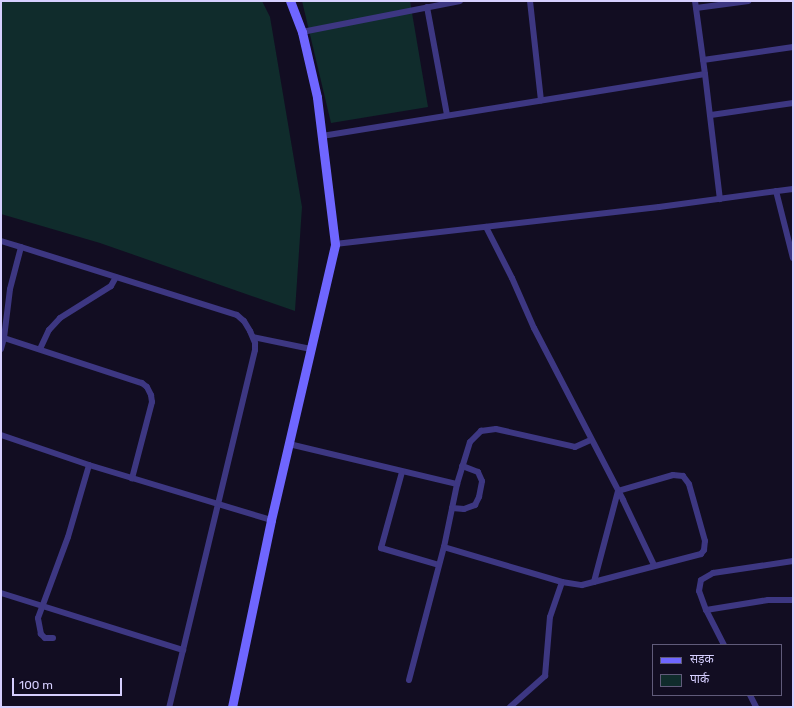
<!DOCTYPE html>
<meta charset="utf-8">
<style>
body{margin:0}
#map{position:relative;width:794px;height:708px;overflow:hidden;background:#120d22;font-family:Rubik,"Noto Sans Devanagari",sans-serif}
div>[style]{position:absolute}
.green>*{inset:0;background:#102c2c}
.street>*{height:6px;margin:-3px;padding:0 3px;transform-origin:3px;border-radius:3px;background:#3d3782}
.secondary>*{height:9px;margin:-4.5px;padding:0 4.5px;transform-origin:4.5px;border-radius:4.5px;background:#6f66ff}
span{translate:-50% -50%;white-space:nowrap;text-align:center;line-height:1.15;-webkit-text-stroke:3px #120d22;paint-order:stroke}
.frame{position:absolute;inset:0;border:2px solid #d6cfff;pointer-events:none}
.legend{position:absolute;left:652px;top:644px;width:130px;height:52px;box-sizing:border-box;background:#120d22;border:1px solid #605b7a;margin:0;padding:5px 7px;list-style:none;font-size:12px;color:#d6cfff}
.legend li{display:flex;align-items:center;gap:8px;height:20px}
.legend b{width:20px;border:1px solid #605b7a}
.scale{position:absolute;left:12px;top:678px;width:110px;height:18px;box-sizing:border-box;border:2px solid #d6cfff;border-top:0;padding-left:5px;font-size:12px;line-height:14px;white-space:nowrap;color:#d6cfff;-webkit-text-stroke:3px #120d22;paint-order:stroke}
</style>
<div id="map">
<div class="green">
<i style="clip-path:polygon(1px 1px,262px 1px,270px 17px,302px 207px,295px 311px,100px 243px,1px 214px)"></i>
<i style="clip-path:polygon(302px 1px,410px 1px,428px 107px,331px 123px)"></i>
</div>
<div class="street">
<i style="left:530px;top:1px;width:100px;rotate:83.7deg"></i>
<i style="left:695px;top:1px;width:74px;rotate:82.2deg"></i>
<i style="left:427px;top:7px;width:110px;rotate:79.5deg"></i>
<i style="left:696px;top:8px;width:53px;rotate:-7.5deg"></i>
<i style="left:302px;top:32px;width:161px;rotate:-11.1deg"></i>
<i style="left:703px;top:60px;width:91px;rotate:-8.2deg"></i>
<i style="left:711px;top:115px;width:83px;rotate:-8.3deg"></i>
<i style="left:322px;top:136px;width:388px;rotate:-9.2deg"></i>
<i style="left:705px;top:74px;width:126px;rotate:83.2deg"></i>
<i style="left:776px;top:191px;width:69px;rotate:75.8deg"></i>
<i style="left:486px;top:227px;width:57px;rotate:63deg"></i>
<i style="left:512px;top:278px;width:55px;rotate:66.3deg"></i>
<i style="left:534px;top:328px;width:194px;rotate:62.6deg"></i>
<i style="left:623px;top:500px;width:72px;rotate:64.5deg"></i>
<i style="left:1px;top:241px;width:21px;rotate:17deg"></i>
<i style="left:335px;top:244px;width:326px;rotate:-6.5deg"></i>
<i style="left:659px;top:207px;width:135px;rotate:-7.7deg"></i>
<i style="left:253px;top:337px;width:59px;rotate:11.7deg"></i>
<i style="left:4px;top:338px;width:145px;rotate:18.1deg"></i>
<i style="left:142px;top:383px;width:6px;rotate:39deg"></i>
<i style="left:147px;top:387px;width:9px;rotate:63deg"></i>
<i style="left:151px;top:395px;width:7px;rotate:82deg"></i>
<i style="left:152px;top:402px;width:79px;rotate:104.7deg"></i>
<i style="left:1px;top:349px;width:11px;rotate:-75deg"></i>
<i style="left:4px;top:338px;width:49px;rotate:-83deg"></i>
<i style="left:10px;top:289px;width:43px;rotate:-75.3deg"></i>
<i style="left:21px;top:247px;width:226px;rotate:17.5deg"></i>
<i style="left:237px;top:315px;width:9px;rotate:41deg"></i>
<i style="left:244px;top:321px;width:12px;rotate:59deg"></i>
<i style="left:250px;top:331px;width:13px;rotate:67deg"></i>
<i style="left:255px;top:343px;width:7px;rotate:90deg"></i>
<i style="left:255px;top:350px;width:367px;rotate:103.5deg"></i>
<i style="left:40px;top:349px;width:21px;rotate:-65deg"></i>
<i style="left:49px;top:330px;width:16px;rotate:-47deg"></i>
<i style="left:60px;top:318px;width:60px;rotate:-32.1deg"></i>
<i style="left:111px;top:286px;width:10px;rotate:-61deg"></i>
<i style="left:1px;top:435px;width:93px;rotate:18.8deg"></i>
<i style="left:89px;top:465px;width:190px;rotate:16.8deg"></i>
<i style="left:289px;top:444px;width:173px;rotate:13.4deg"></i>
<i style="left:402px;top:472px;width:79px;rotate:105.4deg"></i>
<i style="left:381px;top:548px;width:60px;rotate:16.3deg"></i>
<i style="left:452px;top:508px;width:12px;rotate:5deg"></i>
<i style="left:464px;top:509px;width:12px;rotate:-20deg"></i>
<i style="left:475px;top:505px;width:9px;rotate:-63deg"></i>
<i style="left:479px;top:497px;width:16px;rotate:-79deg"></i>
<i style="left:482px;top:481px;width:10px;rotate:-114deg"></i>
<i style="left:478px;top:472px;width:17px;rotate:-159deg"></i>
<i style="left:562px;top:582px;width:20px;rotate:9deg"></i>
<i style="left:582px;top:585px;width:123px;rotate:-14.6deg"></i>
<i style="left:701px;top:554px;width:5px;rotate:-53deg"></i>
<i style="left:704px;top:550px;width:9px;rotate:-84deg"></i>
<i style="left:705px;top:541px;width:59px;rotate:-105.7deg"></i>
<i style="left:689px;top:484px;width:10px;rotate:-127deg"></i>
<i style="left:683px;top:476px;width:10px;rotate:-174deg"></i>
<i style="left:673px;top:475px;width:57px;rotate:163.8deg"></i>
<i style="left:618px;top:491px;width:94px;rotate:104.8deg"></i>
<i style="left:1px;top:593px;width:191px;rotate:17.4deg"></i>
<i style="left:706px;top:610px;width:63px;rotate:-9.2deg"></i>
<i style="left:768px;top:600px;width:25px"></i>
<i style="left:53px;top:638px;width:8px;rotate:180deg"></i>
<i style="left:45px;top:638px;width:6px;rotate:-135deg"></i>
<i style="left:41px;top:634px;width:16px;rotate:-101deg"></i>
<i style="left:38px;top:618px;width:86px;rotate:-69.7deg"></i>
<i style="left:68px;top:537px;width:75px;rotate:-73.7deg"></i>
<i style="left:724px;top:645px;width:39px;rotate:-117deg"></i>
<i style="left:706px;top:610px;width:20px;rotate:-110deg"></i>
<i style="left:699px;top:591px;width:11px;rotate:-80deg"></i>
<i style="left:701px;top:580px;width:14px;rotate:-30deg"></i>
<i style="left:713px;top:573px;width:81px;rotate:-8.5deg"></i>
<i style="left:409px;top:680px;width:138px;rotate:-75.3deg"></i>
<i style="left:750px;top:695px;width:13px;rotate:63deg"></i>
<i style="left:510px;top:707px;width:47px;rotate:-41.5deg"></i>
<i style="left:545px;top:676px;width:59px;rotate:-85.2deg"></i>
<i style="left:550px;top:617px;width:37px;rotate:-71deg"></i>
<i style="left:562px;top:582px;width:123px;rotate:-163.5deg"></i>
<i style="left:444px;top:547px;width:64px;rotate:-78.3deg"></i>
<i style="left:457px;top:484px;width:44px;rotate:-72.8deg"></i>
<i style="left:470px;top:442px;width:16px;rotate:-45deg"></i>
<i style="left:481px;top:431px;width:15px;rotate:-8deg"></i>
<i style="left:496px;top:429px;width:81px;rotate:12.8deg"></i>
<i style="left:575px;top:447px;width:17px;rotate:-24deg"></i>
</div>
<div class="secondary">
<i style="left:232px;top:707px;width:191px;rotate:-78.2deg"></i>
<i style="left:271px;top:520px;width:283px;rotate:-76.9deg"></i>
<i style="left:335px;top:244px;width:148px;rotate:-97deg"></i>
<i style="left:317px;top:97px;width:67px;rotate:-103deg"></i>
<i style="left:302px;top:32px;width:33px;rotate:-111deg"></i>
</div>
<div class="frame"></div>
<ul class="legend">
<li><b style="height:5px;background:#6f66ff"></b>सड़क</li>
<li><b style="height:11px;background:#102c2c"></b>पार्क</li>
</ul>
<div class="scale">100 m</div>
</div>
